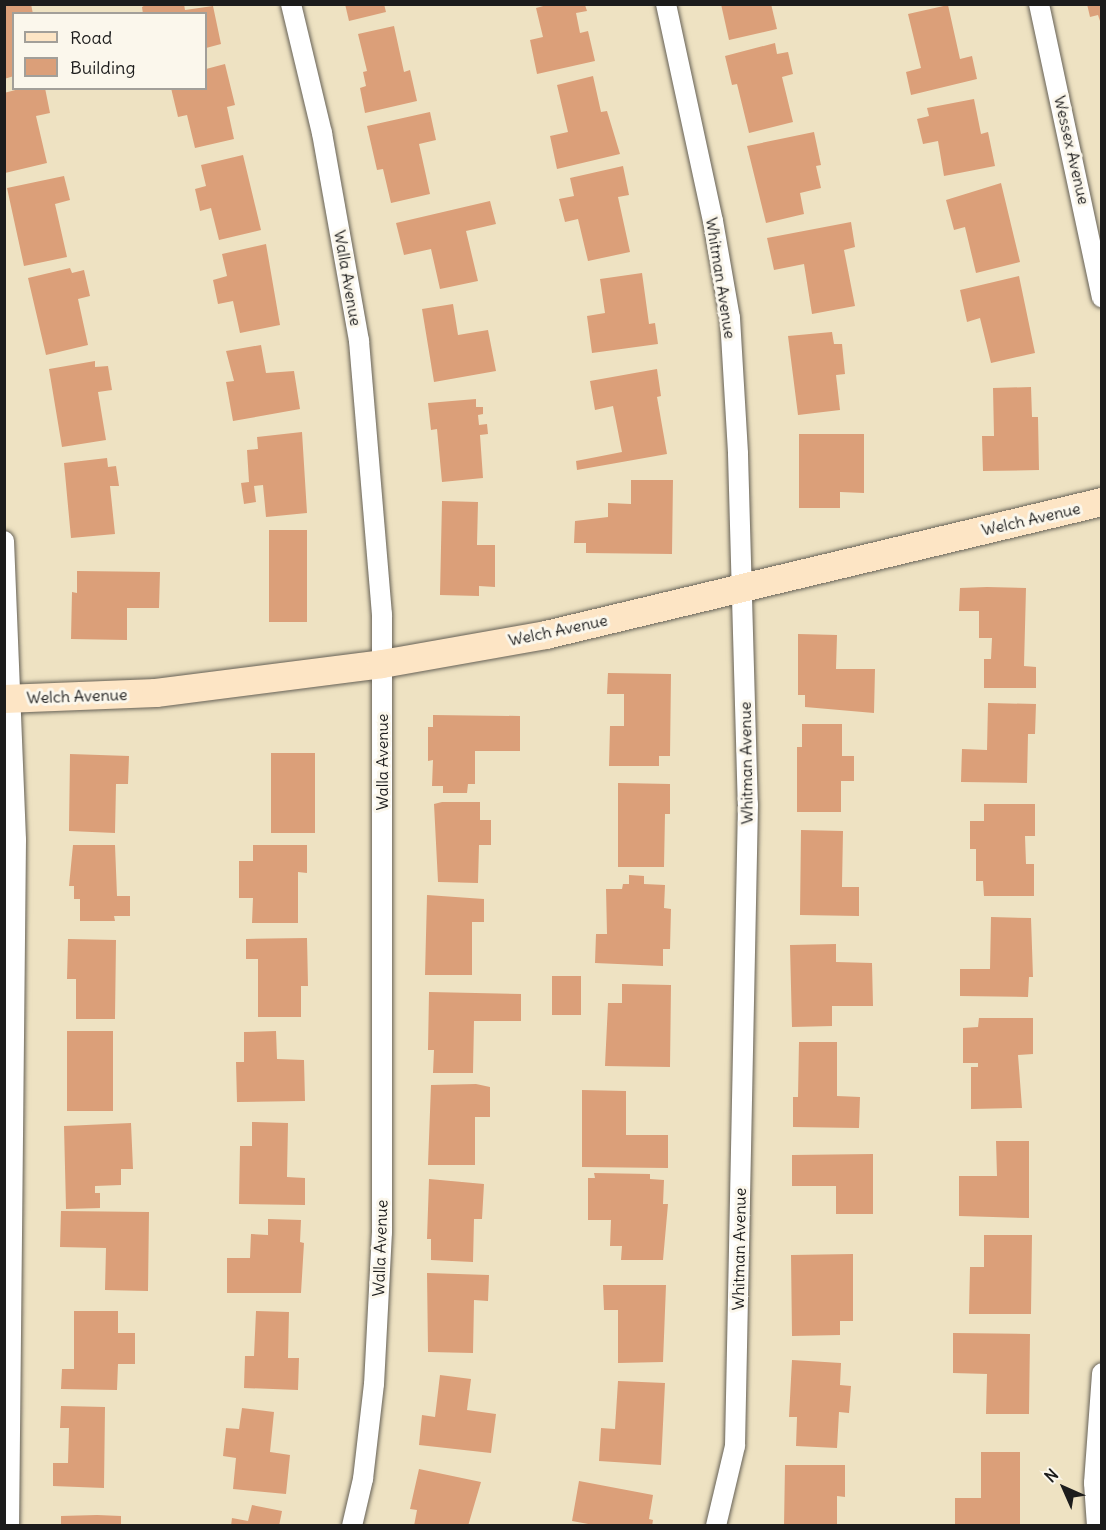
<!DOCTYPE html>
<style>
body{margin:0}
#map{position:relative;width:1106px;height:1530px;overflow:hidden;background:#eee2c2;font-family:Delius,sans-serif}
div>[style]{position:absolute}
.building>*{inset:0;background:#db9f79;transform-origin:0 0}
.roads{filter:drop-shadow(0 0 2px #666156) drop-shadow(0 0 2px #666156)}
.street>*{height:20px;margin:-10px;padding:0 10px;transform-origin:10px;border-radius:10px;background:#fff}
.secondary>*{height:28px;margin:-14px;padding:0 14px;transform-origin:14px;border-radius:14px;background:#fde5c5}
span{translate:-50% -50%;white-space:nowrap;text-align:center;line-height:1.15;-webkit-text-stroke:6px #fbf7ec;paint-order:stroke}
.street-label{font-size:16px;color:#1c1c1c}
.frame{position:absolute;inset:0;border:6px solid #1c1c1c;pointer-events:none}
.legend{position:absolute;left:12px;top:12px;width:195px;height:78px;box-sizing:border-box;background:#fbf7ec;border:2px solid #a29f99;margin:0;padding:8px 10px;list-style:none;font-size:18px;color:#1c1c1c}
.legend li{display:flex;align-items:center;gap:12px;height:30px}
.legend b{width:30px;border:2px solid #a29f99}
.north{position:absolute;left:1034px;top:1458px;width:60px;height:60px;-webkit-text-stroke:4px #fbf7ec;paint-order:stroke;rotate:315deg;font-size:16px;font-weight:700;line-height:24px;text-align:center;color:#1c1c1c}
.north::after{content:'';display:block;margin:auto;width:21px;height:27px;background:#1c1c1c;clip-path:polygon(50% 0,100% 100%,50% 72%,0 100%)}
</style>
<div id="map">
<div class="building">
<i style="clip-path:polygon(4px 4px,31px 4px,33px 14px,14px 14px,14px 76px,4px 79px)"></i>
<i style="clip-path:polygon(147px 4px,184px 4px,185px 10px,213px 6px,221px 44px,206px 48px,206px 14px,143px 14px,142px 7px)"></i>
<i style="clip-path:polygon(345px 4px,384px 4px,386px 12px,349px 21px)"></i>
<i style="clip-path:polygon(721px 4px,771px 4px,777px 29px,729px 40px)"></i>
<i style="clip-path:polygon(1087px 4px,1102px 4px,1102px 27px,1098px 15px,1090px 17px)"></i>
<i style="clip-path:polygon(547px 5px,585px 5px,587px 11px,576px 13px,580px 33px,588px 31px,595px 61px,537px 74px,530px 40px,543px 37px,536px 8px)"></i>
<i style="clip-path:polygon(948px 5px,960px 59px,972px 56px,977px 79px,911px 95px,906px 72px,921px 68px,908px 14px)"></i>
<i style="clip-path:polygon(394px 26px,404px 72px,410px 70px,417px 101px,365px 113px,360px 88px,366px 86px,363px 72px,367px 71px,358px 34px)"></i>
<i style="clip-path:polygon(775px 43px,777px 54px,788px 52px,793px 74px,782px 77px,793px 122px,749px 133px,737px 84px,732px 85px,725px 56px)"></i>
<i style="clip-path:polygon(225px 64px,235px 105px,227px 107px,234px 139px,195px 148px,187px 115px,178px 117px,171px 88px,206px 88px,206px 69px)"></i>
<i style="clip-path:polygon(593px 76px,601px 112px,607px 111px,620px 154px,557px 169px,550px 136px,568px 132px,557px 85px)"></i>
<i style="clip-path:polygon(23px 88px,45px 88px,50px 113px,36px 116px,47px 163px,5px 173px,4px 93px)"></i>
<i style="clip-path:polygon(974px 99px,981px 134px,988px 132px,995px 166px,944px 176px,938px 141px,923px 144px,917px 119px,929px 116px,927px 108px)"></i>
<i style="clip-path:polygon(430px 112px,436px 140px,419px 144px,430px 194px,391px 203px,383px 169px,377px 170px,367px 126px)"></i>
<i style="clip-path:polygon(814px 132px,821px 165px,816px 166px,821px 188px,800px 193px,804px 214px,766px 223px,747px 146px)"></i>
<i style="clip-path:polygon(243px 155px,261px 230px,219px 240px,211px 208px,200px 211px,195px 189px,206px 186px,201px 165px)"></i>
<i style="clip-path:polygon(623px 166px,629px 195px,618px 197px,630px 252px,588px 261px,578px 219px,565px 222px,559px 199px,574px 196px,570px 178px)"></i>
<i style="clip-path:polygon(64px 176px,70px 200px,55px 204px,67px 257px,24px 266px,7px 188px)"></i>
<i style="clip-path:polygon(1001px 183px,1020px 262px,976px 273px,965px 227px,954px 230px,946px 200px)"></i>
<i style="clip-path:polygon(490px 201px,496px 224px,466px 231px,478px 281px,440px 289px,431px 249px,404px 255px,396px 223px)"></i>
<i style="clip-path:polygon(851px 222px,855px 247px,844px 250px,855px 306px,812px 314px,804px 264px,774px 270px,767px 238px)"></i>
<i style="clip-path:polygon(266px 244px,280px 325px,240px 333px,233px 301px,218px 304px,213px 280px,227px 276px,222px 254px)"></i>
<i style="clip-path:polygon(70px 268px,72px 273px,84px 270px,90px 296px,78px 299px,88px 345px,46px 355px,28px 278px)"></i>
<i style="clip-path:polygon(642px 273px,649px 324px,655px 323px,658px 344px,592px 353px,587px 316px,605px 313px,600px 279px)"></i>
<i style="clip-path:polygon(1019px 276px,1035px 353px,991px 363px,980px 318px,967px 322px,960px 290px)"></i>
<i style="clip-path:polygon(453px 304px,458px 335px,488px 330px,496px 371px,434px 382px,422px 309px)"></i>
<i style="clip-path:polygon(832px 332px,834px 344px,842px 344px,845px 374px,836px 375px,840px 410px,798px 415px,788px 336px)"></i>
<i style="clip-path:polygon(261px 345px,266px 373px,294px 371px,300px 409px,233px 421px,226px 382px,234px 381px,226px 351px)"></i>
<i style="clip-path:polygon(95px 361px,95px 367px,108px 366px,112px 390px,98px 392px,106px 440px,62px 447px,49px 369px)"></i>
<i style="clip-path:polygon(657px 369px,661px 396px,657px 397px,667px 454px,577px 470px,576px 461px,622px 452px,613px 406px,595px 410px,590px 381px)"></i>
<i style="clip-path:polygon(1031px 387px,1032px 417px,1038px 417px,1039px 470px,983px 471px,982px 436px,994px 436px,993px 388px)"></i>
<i style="clip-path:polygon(476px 399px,476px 407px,483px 407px,483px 414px,478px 415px,479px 425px,487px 424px,488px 434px,480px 435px,483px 478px,442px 482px,437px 429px,431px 430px,428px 403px)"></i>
<i style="clip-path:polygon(302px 432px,307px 513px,266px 517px,263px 485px,254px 486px,256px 502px,244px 504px,241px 483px,249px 482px,247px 450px,258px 449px,257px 437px)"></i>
<i style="clip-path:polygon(799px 434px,864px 434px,864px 493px,840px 492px,840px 508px,799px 508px)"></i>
<i style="clip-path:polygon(107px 458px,108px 467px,116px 466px,119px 486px,110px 486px,115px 534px,71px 538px,64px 463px)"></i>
<i style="clip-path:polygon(631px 480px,673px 480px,672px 554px,586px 553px,586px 543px,574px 543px,575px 521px,608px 517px,608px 503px,631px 504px)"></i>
<i style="clip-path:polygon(442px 501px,478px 502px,477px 545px,495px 545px,495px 587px,479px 586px,479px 596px,440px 595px)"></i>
<i style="left:269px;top:530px;width:38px;height:92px"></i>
<i style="clip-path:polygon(77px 571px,160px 572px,159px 608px,127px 608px,127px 640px,71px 639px,72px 592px,77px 593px)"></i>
<i style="clip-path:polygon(987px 587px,1026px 588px,1024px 666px,1036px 667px,1036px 688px,984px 688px,984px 659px,991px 659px,992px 638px,979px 638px,979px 611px,959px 611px,960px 588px)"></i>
<i style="clip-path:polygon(798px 634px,837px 635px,836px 669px,875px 669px,874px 713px,805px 707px,805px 695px,798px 695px)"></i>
<i style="clip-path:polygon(608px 673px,671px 674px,670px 756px,659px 756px,659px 766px,609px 766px,610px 726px,624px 726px,624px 694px,607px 694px)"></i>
<i style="clip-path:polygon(988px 703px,1036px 704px,1035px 734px,1028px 734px,1027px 783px,961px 782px,962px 749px,987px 750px)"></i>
<i style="clip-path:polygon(433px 715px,520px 716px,520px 751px,475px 751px,475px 784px,468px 784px,467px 793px,443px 793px,443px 786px,432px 786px,433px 760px,428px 761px,428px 727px,433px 727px)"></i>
<i style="clip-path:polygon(802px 724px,842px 724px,842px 756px,854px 756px,854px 781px,841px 781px,841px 812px,797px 812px,797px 747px,802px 747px)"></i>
<i style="left:271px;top:753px;width:44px;height:80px"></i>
<i style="clip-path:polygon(70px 754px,129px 756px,128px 784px,116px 784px,115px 833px,69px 831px)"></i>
<i style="clip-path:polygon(618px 783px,670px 784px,670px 814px,665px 814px,664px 867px,618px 867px)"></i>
<i style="clip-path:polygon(442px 802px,480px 802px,480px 820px,491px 820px,491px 845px,479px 845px,478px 883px,438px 882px,434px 804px)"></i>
<i style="clip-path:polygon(984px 804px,1035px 804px,1035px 836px,1025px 836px,1026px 864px,1034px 864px,1034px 896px,984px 896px,983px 881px,976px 881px,976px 849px,970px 849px,970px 821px,984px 821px)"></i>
<i style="clip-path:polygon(801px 830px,843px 831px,842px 887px,859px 887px,859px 916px,800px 915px)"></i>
<i style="clip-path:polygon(73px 845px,115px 845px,117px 896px,130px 896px,130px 916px,114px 916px,115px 921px,80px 921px,80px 899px,74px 899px,74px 886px,69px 886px)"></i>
<i style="clip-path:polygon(253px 845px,307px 845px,307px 873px,298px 872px,298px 923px,252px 923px,253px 898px,239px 898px,239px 861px,253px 861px)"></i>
<i style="clip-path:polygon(629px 875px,644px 876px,644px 884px,665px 885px,664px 908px,671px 909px,670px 949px,663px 949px,663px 966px,595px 963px,596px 934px,607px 934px,606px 889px,622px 889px,623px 884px,629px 884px)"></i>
<i style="clip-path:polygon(427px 895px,484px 899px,484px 922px,472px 922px,472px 975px,425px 975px)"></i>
<i style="clip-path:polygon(991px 917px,1031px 918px,1033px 977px,1029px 977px,1028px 997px,960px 996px,960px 969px,990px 969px)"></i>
<i style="clip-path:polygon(307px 938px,308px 986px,301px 986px,301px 1017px,258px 1017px,258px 959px,246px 959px,246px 939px)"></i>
<i style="clip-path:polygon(68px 939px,116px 940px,115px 1019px,76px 1019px,76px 979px,67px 979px)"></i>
<i style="clip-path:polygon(836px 944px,836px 962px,872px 963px,873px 1006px,832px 1006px,832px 1026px,792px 1027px,790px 945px)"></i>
<i style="left:552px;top:976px;width:29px;height:39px"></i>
<i style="clip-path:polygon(622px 984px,671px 985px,670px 1067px,605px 1066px,608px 1003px,622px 1003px)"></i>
<i style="clip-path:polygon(429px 992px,521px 994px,521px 1021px,474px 1021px,473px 1073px,433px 1073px,434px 1050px,428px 1050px)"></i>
<i style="clip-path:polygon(979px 1018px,1033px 1018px,1033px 1054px,1018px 1055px,1022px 1108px,971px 1109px,971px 1067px,978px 1067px,978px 1063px,963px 1063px,963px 1028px,978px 1027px)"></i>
<i style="left:67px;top:1031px;width:46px;height:80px"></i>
<i style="clip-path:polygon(276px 1031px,277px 1059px,304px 1060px,305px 1101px,237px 1102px,236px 1062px,244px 1062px,244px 1032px)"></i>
<i style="clip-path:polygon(799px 1042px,837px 1042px,837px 1096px,860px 1097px,859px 1128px,793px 1127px,793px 1097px,798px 1097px)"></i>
<i style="clip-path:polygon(476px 1084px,490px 1087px,490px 1117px,475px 1117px,475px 1165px,428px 1165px,431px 1085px)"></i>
<i style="clip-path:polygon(582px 1090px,626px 1091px,626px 1135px,668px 1135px,668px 1168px,582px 1167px)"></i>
<i style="clip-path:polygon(252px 1122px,288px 1123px,287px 1177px,305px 1178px,305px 1205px,239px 1204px,240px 1146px,252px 1146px)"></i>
<i style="clip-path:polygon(131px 1123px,133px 1169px,121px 1169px,121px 1185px,95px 1186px,95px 1193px,100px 1193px,100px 1208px,66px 1209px,64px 1126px)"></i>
<i style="clip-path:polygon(996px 1141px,1029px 1141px,1029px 1218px,959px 1216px,959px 1176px,997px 1176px)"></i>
<i style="clip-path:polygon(873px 1154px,873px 1214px,836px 1214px,836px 1186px,792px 1186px,792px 1155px)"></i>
<i style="clip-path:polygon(594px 1173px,650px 1174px,650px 1179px,664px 1180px,663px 1204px,668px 1204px,663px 1260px,621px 1260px,622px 1246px,610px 1246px,611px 1220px,588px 1220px,588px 1178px,595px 1178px)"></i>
<i style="clip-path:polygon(429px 1179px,484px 1184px,482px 1219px,474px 1219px,473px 1262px,431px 1260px,431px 1239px,427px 1239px)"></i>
<i style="clip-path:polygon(61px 1211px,149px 1212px,148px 1291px,105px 1290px,106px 1248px,60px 1247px)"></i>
<i style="clip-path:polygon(268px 1219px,301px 1220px,300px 1242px,304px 1243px,301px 1293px,227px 1293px,227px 1258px,250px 1258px,251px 1234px,268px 1235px)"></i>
<i style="clip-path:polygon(984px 1235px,1032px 1235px,1031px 1314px,969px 1314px,970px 1267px,984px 1267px)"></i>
<i style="clip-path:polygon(853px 1254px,853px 1321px,840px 1321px,840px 1335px,792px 1336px,791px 1255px)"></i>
<i style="clip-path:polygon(427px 1273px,489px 1275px,488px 1301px,474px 1300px,473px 1353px,428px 1352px)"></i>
<i style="clip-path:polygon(603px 1285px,666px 1285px,663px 1362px,618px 1363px,618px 1310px,604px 1310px)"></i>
<i style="clip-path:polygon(74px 1311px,118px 1311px,118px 1333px,135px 1333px,135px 1364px,118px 1364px,117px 1390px,61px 1389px,62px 1369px,74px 1369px)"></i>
<i style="clip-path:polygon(256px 1311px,289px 1312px,288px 1358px,299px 1358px,298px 1390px,244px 1388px,245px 1356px,254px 1356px)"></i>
<i style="clip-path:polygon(953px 1333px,1030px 1334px,1029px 1414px,986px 1414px,987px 1374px,953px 1373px)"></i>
<i style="clip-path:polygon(792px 1360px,841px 1363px,840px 1385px,851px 1386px,849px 1413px,839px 1412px,837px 1448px,796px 1446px,797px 1417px,789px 1417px)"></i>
<i style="clip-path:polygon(440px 1375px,471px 1379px,467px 1410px,496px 1414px,491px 1453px,419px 1445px,422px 1415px,435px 1417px)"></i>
<i style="clip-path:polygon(618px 1381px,665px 1383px,661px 1465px,599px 1461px,601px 1428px,615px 1429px)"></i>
<i style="clip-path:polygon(61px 1406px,105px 1407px,104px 1488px,53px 1486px,53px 1463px,68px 1463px,69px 1428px,60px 1428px)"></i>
<i style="clip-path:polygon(242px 1408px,274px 1412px,270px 1452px,290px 1455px,286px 1494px,233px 1489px,236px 1458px,223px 1456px,226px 1428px,239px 1429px)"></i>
<i style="clip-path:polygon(981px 1452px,1020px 1452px,1020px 1526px,955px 1526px,955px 1498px,981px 1498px)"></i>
<i style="clip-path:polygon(785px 1465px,845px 1465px,845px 1497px,837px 1496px,837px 1526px,784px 1526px)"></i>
<i style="clip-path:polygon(419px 1469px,481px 1482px,468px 1526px,414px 1526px,417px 1510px,410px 1509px)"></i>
<i style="clip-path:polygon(579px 1481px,653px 1495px,649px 1519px,653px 1520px,652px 1526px,599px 1526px,572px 1521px)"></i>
<i style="clip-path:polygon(252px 1505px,282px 1511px,279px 1526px,231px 1526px,232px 1518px,248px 1521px)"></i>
<i style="clip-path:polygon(97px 1515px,121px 1516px,121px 1526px,61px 1526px,61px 1516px)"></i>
</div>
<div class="roads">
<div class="street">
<i style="left:291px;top:4px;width:133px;rotate:76.5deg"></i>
<i style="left:322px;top:133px;width:211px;rotate:79.9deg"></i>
<i style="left:359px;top:341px;width:274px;rotate:85.2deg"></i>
<i style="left:382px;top:614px;width:618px;rotate:90deg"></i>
<i style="left:382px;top:1232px;width:152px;rotate:93deg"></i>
<i style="left:374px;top:1384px;width:96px;rotate:96.6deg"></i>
<i style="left:363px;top:1479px;width:48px;rotate:103.2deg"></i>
<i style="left:666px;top:4px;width:222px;rotate:77.8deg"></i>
<i style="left:713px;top:221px;width:98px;rotate:80.1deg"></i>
<i style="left:730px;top:318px;width:136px;rotate:86.6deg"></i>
<i style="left:738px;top:454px;width:350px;rotate:88.4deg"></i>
<i style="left:748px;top:804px;width:642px;rotate:91.16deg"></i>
<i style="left:735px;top:1446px;width:82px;rotate:103.4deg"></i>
<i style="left:1039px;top:4px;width:300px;rotate:77.9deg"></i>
<i style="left:4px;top:541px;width:299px;rotate:87.7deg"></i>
<i style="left:16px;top:840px;width:686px;rotate:90.58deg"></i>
<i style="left:1097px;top:1526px;width:43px;rotate:-94deg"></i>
<i style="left:1094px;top:1483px;width:110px;rotate:-85.8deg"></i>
</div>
<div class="secondary">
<i style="left:4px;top:699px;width:152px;rotate:-2.3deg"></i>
<i style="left:156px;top:693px;width:228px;rotate:-7.3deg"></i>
<i style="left:382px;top:664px;width:167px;rotate:-10deg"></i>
<i style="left:546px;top:635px;width:572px;rotate:-13.45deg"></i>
</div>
</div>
<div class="street-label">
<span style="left:1072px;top:150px;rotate:77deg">Wessex Avenue</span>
<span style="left:348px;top:278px;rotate:80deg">Walla Avenue</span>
<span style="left:721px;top:278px;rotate:81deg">Whitman Avenue</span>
<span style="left:1031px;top:519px;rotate:-13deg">Welch Avenue</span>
<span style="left:558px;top:630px;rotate:-12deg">Welch Avenue</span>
<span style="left:77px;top:696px;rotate:-2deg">Welch Avenue</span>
<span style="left:382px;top:762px;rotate:-90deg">Walla Avenue</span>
<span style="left:746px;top:763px;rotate:-91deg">Whitman Avenue</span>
<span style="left:380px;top:1248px;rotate:-88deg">Walla Avenue</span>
<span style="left:739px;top:1249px;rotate:-89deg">Whitman Avenue</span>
</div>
<div class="frame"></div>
<ul class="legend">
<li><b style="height:8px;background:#fde5c5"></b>Road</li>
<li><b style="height:16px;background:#db9f79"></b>Building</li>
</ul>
<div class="north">N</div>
</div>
